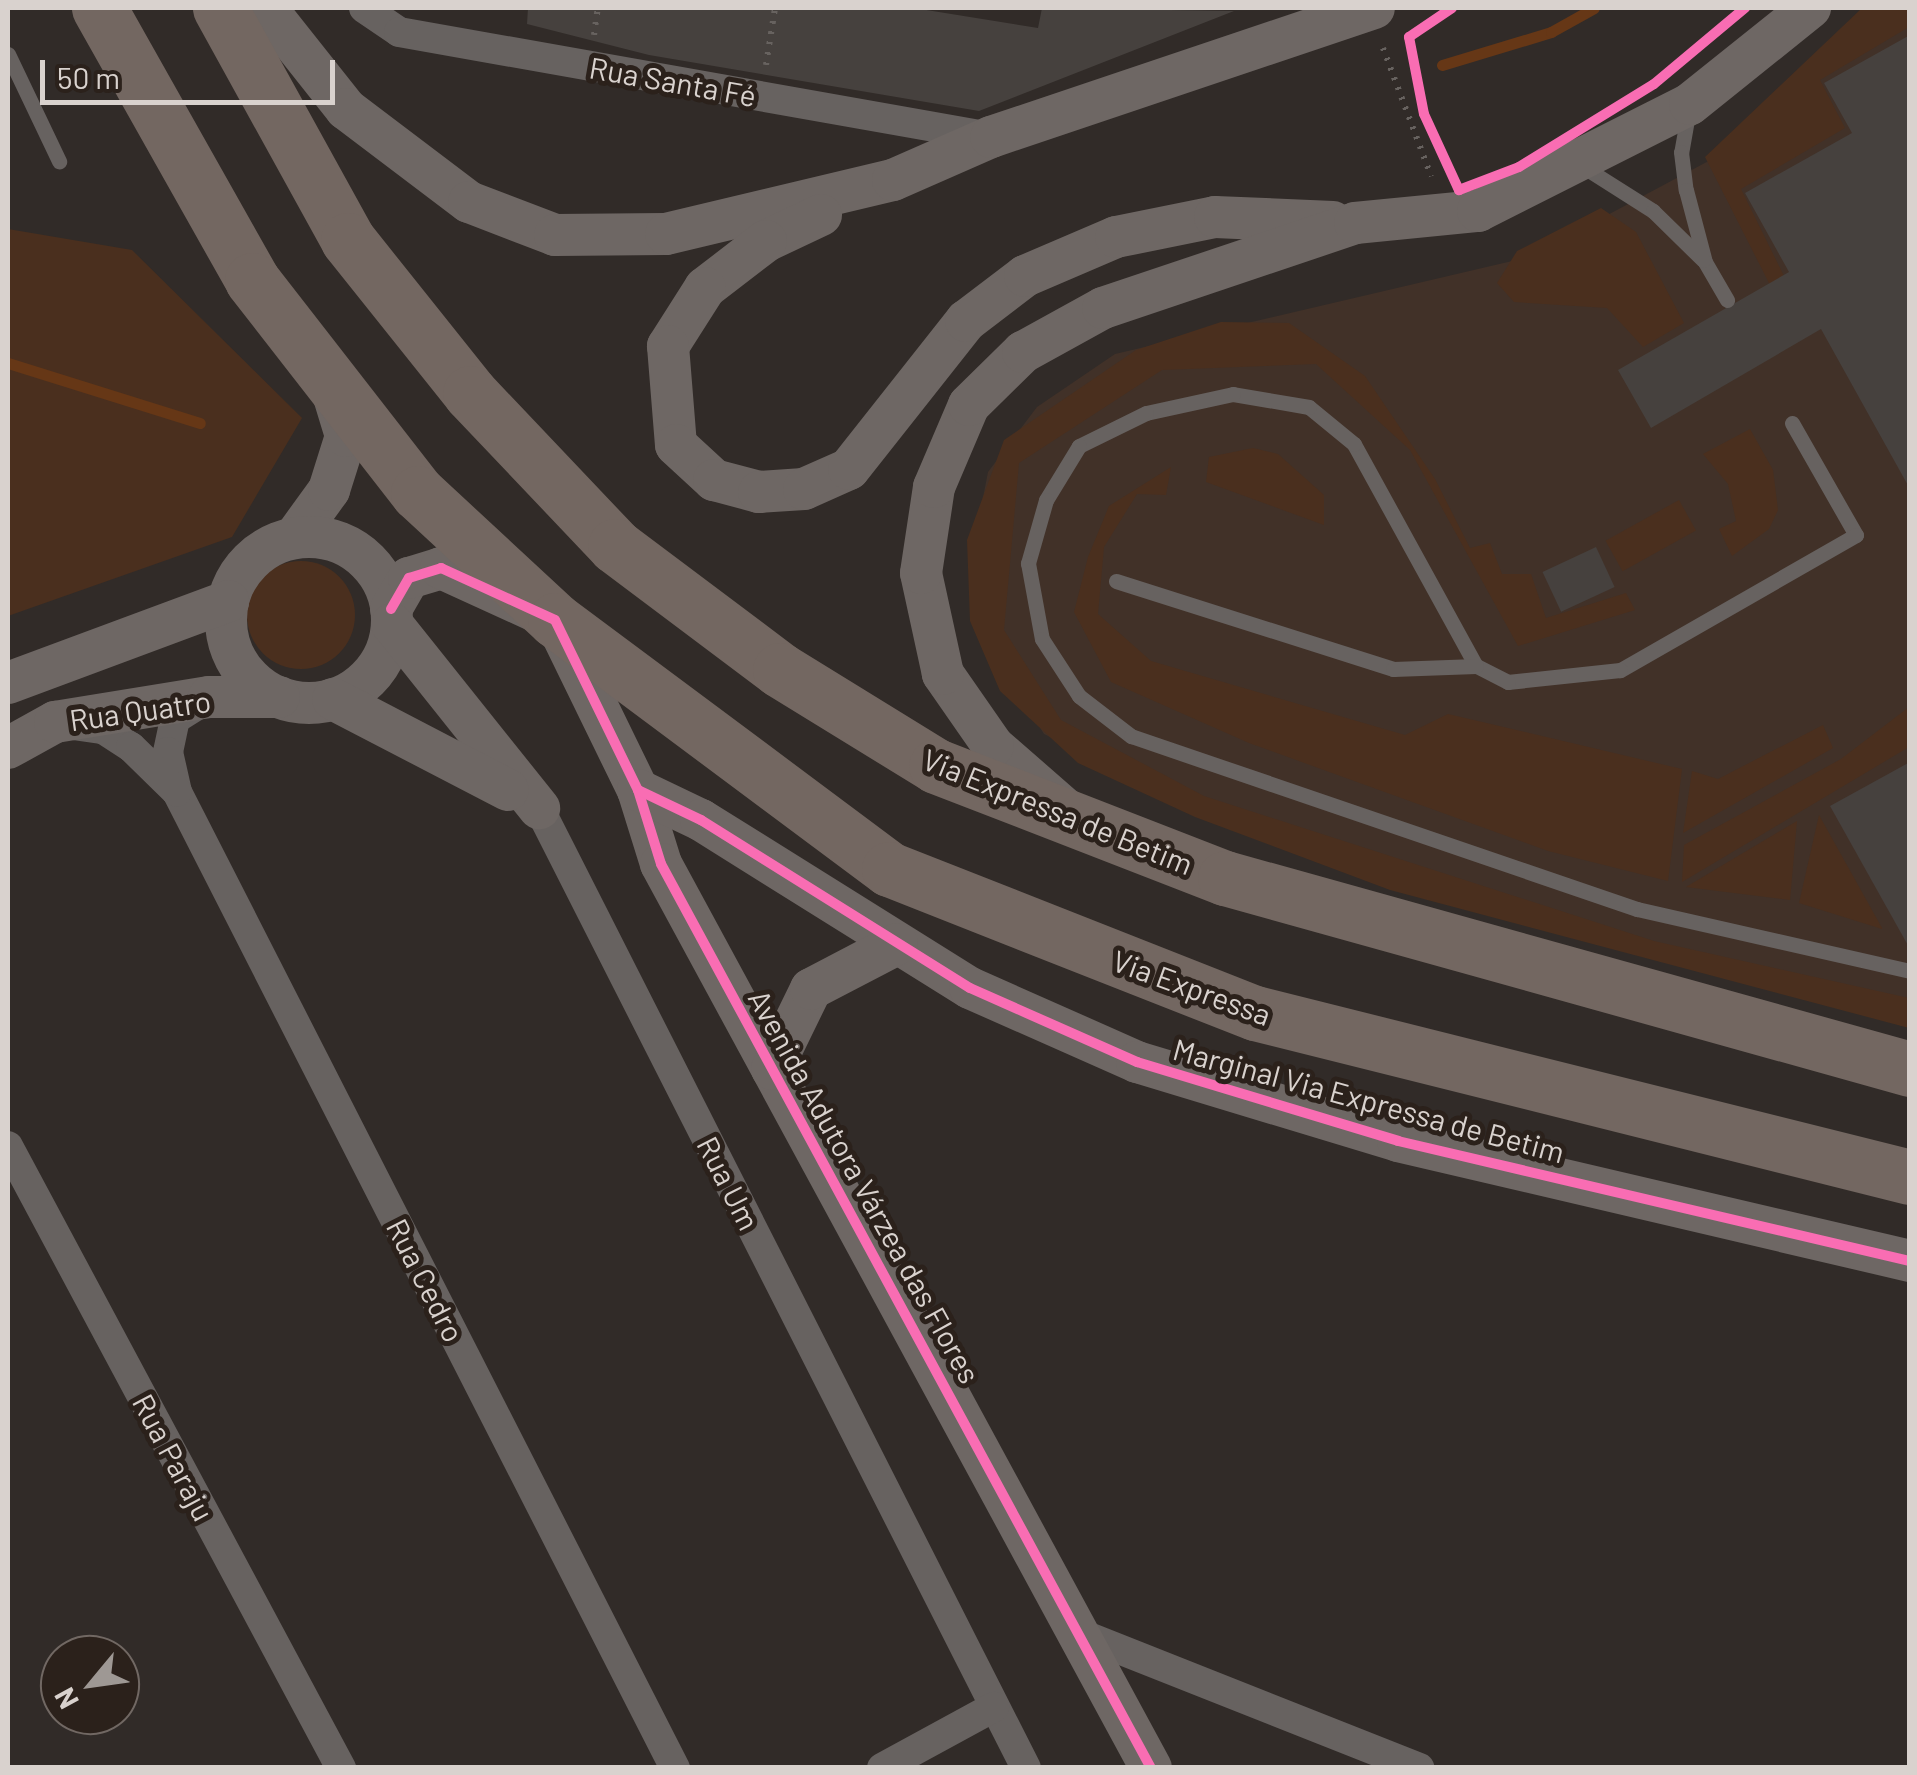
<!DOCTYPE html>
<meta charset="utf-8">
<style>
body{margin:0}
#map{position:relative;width:1917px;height:1775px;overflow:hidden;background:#312b28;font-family:Barlow,sans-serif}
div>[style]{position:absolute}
.built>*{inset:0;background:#413128}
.green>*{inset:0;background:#4a2f1e;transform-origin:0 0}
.round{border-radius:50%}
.stream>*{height:11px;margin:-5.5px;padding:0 5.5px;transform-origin:5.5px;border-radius:5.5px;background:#663716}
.building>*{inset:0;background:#46413e;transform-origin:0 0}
.path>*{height:6px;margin-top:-3px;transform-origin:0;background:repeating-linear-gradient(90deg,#67625f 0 2.5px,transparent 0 10.5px)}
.lane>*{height:15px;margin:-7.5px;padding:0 7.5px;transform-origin:7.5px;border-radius:7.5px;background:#676260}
.street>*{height:30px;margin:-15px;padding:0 15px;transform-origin:15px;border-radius:15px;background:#676260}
.secondary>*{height:42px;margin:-21px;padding:0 21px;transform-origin:21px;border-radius:21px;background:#6e6764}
.secondary>.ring{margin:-21px;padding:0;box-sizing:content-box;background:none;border:42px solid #6e6764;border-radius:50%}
.highway>*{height:55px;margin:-27.5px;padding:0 27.5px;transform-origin:27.5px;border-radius:27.5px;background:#736761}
.cycleway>*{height:10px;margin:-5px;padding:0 5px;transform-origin:5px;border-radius:5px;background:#f96db3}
span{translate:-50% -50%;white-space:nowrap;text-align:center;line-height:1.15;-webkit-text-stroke:10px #2b211b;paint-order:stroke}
.street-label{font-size:30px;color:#d9d2ce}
.frame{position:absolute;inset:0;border:10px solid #d9d2ce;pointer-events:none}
.north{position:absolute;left:40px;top:1635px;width:100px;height:100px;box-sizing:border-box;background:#2b211b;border:2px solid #716863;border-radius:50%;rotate:241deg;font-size:28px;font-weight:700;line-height:40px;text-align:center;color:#d9d2ce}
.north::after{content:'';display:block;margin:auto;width:35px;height:45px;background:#9e9894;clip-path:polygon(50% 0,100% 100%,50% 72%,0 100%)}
.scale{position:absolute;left:40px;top:60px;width:295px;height:45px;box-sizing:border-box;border:5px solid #d9d2ce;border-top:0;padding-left:12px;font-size:30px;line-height:35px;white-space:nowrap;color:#d9d2ce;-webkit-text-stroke:8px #2b211b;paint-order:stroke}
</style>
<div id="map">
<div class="built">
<i style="clip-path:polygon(1909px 8px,1909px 1018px,1178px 800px,1044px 734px,990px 648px,970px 564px,988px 472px,1037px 407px,1115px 354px,1529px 257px,1716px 157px)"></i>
</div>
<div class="green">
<i style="clip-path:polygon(1862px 8px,1909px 8px,1909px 27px,1820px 80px,1845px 128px,1741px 189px,1784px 276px,1770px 285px,1705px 157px)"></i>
<i style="clip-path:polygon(1601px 208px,1636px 232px,1684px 323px,1643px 347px,1607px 308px,1514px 302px,1497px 283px,1517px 251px)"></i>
<i style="clip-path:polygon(8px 229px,132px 250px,302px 418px,232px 537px,8px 616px)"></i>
<i style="clip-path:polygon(1221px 322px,1289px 323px,1365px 376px,1435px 479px,1470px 548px,1490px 543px,1502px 574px,1531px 574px,1546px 618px,1626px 593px,1635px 610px,1518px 646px,1410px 450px,1316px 364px,1162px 370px,1019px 463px,1004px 630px,1061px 720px,1204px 796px,1654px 941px,1909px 998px,1909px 1028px,1390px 890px,1195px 817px,1078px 763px,1000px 691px,970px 621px,967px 540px,1004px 440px,1136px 350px)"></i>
<i style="clip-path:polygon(1750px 429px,1773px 470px,1778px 510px,1769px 529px,1732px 556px,1719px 529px,1736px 521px,1728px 484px,1703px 454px)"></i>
<i style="clip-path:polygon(1253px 448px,1278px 454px,1324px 495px,1324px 525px,1206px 482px,1209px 457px)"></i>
<i style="clip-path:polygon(1171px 467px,1166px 495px,1137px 494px,1104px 547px,1098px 614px,1151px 661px,1405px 735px,1448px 714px,1682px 769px,1668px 881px,1548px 851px,1249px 743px,1111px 682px,1074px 612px,1088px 557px,1109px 506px)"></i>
<i style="left:1679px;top:500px;width:35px;height:84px;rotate:61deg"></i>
<i class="round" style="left:247px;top:561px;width:108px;height:108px"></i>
<i style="clip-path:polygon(1909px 707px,1909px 747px,1682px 882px,1684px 845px,1841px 759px)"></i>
<i style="clip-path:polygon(1823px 725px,1833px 748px,1683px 833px,1692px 771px,1718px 779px)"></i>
<i style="clip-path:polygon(1819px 815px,1882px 928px,1882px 929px,1799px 903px)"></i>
<i style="clip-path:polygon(1797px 821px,1790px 900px,1686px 887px)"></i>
</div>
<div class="stream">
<i style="left:1442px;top:65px;width:114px;rotate:-16.8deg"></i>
<i style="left:1551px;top:32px;width:49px;rotate:-29.2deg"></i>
<i style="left:8px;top:363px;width:201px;rotate:17.4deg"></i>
</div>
<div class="building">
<i style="clip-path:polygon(528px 8px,914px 8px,1038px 28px,1042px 8px,1234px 11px,979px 111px,649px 55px,527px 24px)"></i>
<i style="clip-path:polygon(1910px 35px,1910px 489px,1821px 329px,1651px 428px,1618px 370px,1789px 272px,1745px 193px,1852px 133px,1824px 83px)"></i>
<i style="left:1596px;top:547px;width:44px;height:59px;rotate:65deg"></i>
<i style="clip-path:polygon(1910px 762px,1910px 949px,1830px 806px)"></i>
</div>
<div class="path">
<i style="left:594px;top:35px;width:27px;rotate:-82deg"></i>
<i style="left:1383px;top:48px;width:137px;rotate:69.4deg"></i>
<i style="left:766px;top:65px;width:58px;rotate:-81deg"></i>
</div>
<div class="lane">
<i style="left:8px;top:54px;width:119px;rotate:64.5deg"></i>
<i style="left:1688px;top:114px;width:39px;rotate:100deg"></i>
<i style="left:1681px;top:152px;width:38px;rotate:83deg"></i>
<i style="left:1686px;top:190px;width:74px;rotate:75.2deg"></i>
<i style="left:1705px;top:262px;width:44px;rotate:59.9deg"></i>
<i style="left:1579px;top:164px;width:88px;rotate:32.4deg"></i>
<i style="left:1653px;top:211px;width:70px;rotate:44.4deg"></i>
<i style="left:1792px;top:423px;width:129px;rotate:60.3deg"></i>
<i style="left:1856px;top:535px;width:272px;rotate:150.2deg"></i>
<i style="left:1620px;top:670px;width:113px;rotate:173.9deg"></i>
<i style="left:1508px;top:682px;width:36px;rotate:-153deg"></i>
<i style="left:1476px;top:666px;width:253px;rotate:-118.8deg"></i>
<i style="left:1354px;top:444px;width:58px;rotate:-140.6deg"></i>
<i style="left:1309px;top:407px;width:77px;rotate:-170.3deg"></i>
<i style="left:1233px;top:394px;width:89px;rotate:167.7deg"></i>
<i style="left:1146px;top:413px;width:75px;rotate:153.8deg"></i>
<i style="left:1079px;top:446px;width:63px;rotate:121.4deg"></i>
<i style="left:1046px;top:500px;width:66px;rotate:105.9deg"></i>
<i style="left:1028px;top:563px;width:77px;rotate:79.6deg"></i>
<i style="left:1042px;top:639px;width:68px;rotate:57deg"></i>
<i style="left:1079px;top:696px;width:66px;rotate:37.6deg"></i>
<i style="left:1131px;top:736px;width:535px;rotate:18.88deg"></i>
<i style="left:1637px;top:909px;width:280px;rotate:12.8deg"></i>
<i style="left:1116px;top:581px;width:291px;rotate:17.6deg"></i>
<i style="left:1393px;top:669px;width:83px;rotate:-2.1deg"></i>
</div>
<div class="street">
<i style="left:364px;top:8px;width:42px;rotate:34.4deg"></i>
<i style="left:399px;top:32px;width:601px;rotate:10.06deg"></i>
<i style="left:202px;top:702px;width:32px;rotate:148deg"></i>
<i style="left:175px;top:719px;width:34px;rotate:102deg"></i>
<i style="left:168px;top:752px;width:41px;rotate:77.3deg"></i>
<i style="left:177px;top:792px;width:1096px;rotate:62.97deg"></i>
<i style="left:73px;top:725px;width:30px;rotate:8deg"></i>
<i style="left:103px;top:729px;width:33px;rotate:33deg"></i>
<i style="left:131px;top:747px;width:64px;rotate:44.4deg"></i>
<i style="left:539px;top:808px;width:1076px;rotate:63.1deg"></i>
<i style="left:8px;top:1146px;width:706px;rotate:61.84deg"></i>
<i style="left:1081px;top:1634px;width:364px;rotate:21.6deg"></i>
<i style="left:882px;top:1768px;width:128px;rotate:-28.6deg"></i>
</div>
<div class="secondary">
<i style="left:266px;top:8px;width:129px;rotate:51.6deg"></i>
<i style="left:346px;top:109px;width:154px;rotate:37.1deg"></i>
<i style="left:469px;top:202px;width:92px;rotate:21deg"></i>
<i style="left:555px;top:235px;width:111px;rotate:-0.5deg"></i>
<i style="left:666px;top:234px;width:233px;rotate:-13.4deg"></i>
<i style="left:893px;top:180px;width:107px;rotate:-23.7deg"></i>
<i style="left:991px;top:137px;width:404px;rotate:-18.6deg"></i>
<i style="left:821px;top:215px;width:61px;rotate:154.7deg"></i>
<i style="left:766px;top:241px;width:77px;rotate:142.4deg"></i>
<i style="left:705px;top:288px;width:69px;rotate:122.5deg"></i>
<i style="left:668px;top:346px;width:99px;rotate:85.4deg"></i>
<i style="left:676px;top:445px;width:52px;rotate:42.6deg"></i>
<i style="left:714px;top:480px;width:47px;rotate:14.9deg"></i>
<i style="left:759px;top:492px;width:45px;rotate:-3.8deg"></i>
<i style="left:804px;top:489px;width:49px;rotate:-24deg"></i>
<i style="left:849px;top:469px;width:189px;rotate:-51.7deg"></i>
<i style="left:966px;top:321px;width:74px;rotate:-37.3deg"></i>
<i style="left:1025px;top:276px;width:99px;rotate:-23.2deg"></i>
<i style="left:1116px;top:237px;width:101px;rotate:-11.4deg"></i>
<i style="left:1215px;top:217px;width:118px;rotate:2.4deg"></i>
<i style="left:295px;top:537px;width:58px;rotate:-54.1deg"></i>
<i style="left:329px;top:490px;width:57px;rotate:-72.5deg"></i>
<i style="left:346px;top:436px;width:51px;rotate:-107deg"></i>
<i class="ring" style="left:226px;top:537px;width:124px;height:124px"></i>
<i style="left:391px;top:609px;width:36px;rotate:-60deg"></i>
<i style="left:409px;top:578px;width:34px;rotate:-17deg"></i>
<i style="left:441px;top:568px;width:125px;rotate:24.5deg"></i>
<i style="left:555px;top:620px;width:189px;rotate:64deg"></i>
<i style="left:638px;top:790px;width:77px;rotate:72.7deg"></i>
<i style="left:661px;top:864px;width:1028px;rotate:61.54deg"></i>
<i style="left:392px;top:624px;width:236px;rotate:51.4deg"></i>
<i style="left:8px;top:683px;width:235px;rotate:-20.4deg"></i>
<i style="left:333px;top:699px;width:197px;rotate:27.5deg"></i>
<i style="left:8px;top:748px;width:54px;rotate:-29deg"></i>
<i style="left:55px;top:722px;width:156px;rotate:-9.2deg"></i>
<i style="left:209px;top:697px;width:70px"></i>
<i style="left:638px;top:790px;width:70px;rotate:25.5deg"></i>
<i style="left:701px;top:820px;width:317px;rotate:32deg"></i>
<i style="left:970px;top:988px;width:183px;rotate:23.9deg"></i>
<i style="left:1137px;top:1062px;width:273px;rotate:16.8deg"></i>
<i style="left:1398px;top:1141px;width:526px;rotate:13.19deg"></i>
<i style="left:1064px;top:808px;width:94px;rotate:-138.9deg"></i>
<i style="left:993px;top:746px;width:88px;rotate:-124.8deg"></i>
<i style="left:943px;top:674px;width:103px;rotate:-102.3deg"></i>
<i style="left:921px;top:573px;width:87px;rotate:-81.4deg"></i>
<i style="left:934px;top:487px;width:89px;rotate:-66.9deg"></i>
<i style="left:969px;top:405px;width:76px;rotate:-44.5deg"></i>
<i style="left:1023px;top:352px;width:91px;rotate:-28.8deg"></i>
<i style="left:1103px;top:308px;width:266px;rotate:-18.6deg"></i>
<i style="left:1355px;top:223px;width:124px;rotate:-5.6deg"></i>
<i style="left:1478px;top:211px;width:237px;rotate:-26.8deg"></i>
<i style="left:1690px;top:104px;width:154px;rotate:-38.7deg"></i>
<i style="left:772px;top:1069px;width:89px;rotate:-64deg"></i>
<i style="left:811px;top:989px;width:97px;rotate:-27.6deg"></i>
</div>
<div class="highway">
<i style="left:99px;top:8px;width:312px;rotate:60.6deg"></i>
<i style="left:252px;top:280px;width:270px;rotate:52.1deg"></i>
<i style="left:418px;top:493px;width:187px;rotate:42.8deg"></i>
<i style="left:555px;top:620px;width:417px;rotate:36.7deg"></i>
<i style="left:889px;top:869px;width:393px;rotate:21.5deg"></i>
<i style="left:1255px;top:1013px;width:675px;rotate:14.06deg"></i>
<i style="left:220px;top:8px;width:265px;rotate:61.1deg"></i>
<i style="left:348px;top:240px;width:196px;rotate:51.4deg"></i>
<i style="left:470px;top:393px;width:211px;rotate:46.5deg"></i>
<i style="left:615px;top:546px;width:206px;rotate:36.9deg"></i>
<i style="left:780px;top:670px;width:183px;rotate:31.6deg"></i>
<i style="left:936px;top:766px;width:310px;rotate:21.2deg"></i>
<i style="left:1225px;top:878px;width:711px;rotate:15.58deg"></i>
</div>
<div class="cycleway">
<i style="left:1452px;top:8px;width:52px;rotate:146deg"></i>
<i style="left:1409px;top:37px;width:78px;rotate:79deg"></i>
<i style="left:1424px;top:114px;width:84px;rotate:65.3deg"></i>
<i style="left:1459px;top:190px;width:64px;rotate:-21deg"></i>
<i style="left:1519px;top:167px;width:158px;rotate:-31.6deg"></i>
<i style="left:1654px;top:84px;width:119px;rotate:-39.9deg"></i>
<i style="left:391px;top:609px;width:36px;rotate:-60deg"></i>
<i style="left:409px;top:578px;width:34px;rotate:-17deg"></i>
<i style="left:441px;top:568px;width:125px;rotate:24.5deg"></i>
<i style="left:555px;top:620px;width:189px;rotate:64deg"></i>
<i style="left:638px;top:790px;width:77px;rotate:72.7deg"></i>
<i style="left:661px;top:864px;width:1028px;rotate:61.54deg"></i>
<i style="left:638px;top:790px;width:70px;rotate:25.5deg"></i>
<i style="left:701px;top:820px;width:317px;rotate:32deg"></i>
<i style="left:970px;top:988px;width:183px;rotate:23.9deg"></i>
<i style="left:1137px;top:1062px;width:273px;rotate:16.8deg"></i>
<i style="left:1398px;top:1141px;width:526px;rotate:13.19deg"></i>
</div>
<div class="street-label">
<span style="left:673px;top:81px;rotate:10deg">Rua Santa Fé</span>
<span style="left:140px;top:710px;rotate:-8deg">Rua Quatro</span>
<span style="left:1058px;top:811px;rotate:22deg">Via Expressa de Betim</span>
<span style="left:1192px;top:987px;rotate:20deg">Via Expressa</span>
<span style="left:1369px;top:1100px;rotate:15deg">Marginal Via Expressa de Betim</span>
<span style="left:729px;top:1183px;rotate:63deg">Rua Um</span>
<span style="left:865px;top:1186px;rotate:61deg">Avenida Adutora Várzea das Flores</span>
<span style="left:426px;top:1280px;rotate:63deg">Rua Cedro</span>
<span style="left:174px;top:1457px;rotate:62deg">Rua Paraju</span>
</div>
<div class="frame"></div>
<div class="north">N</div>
<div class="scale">50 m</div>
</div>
